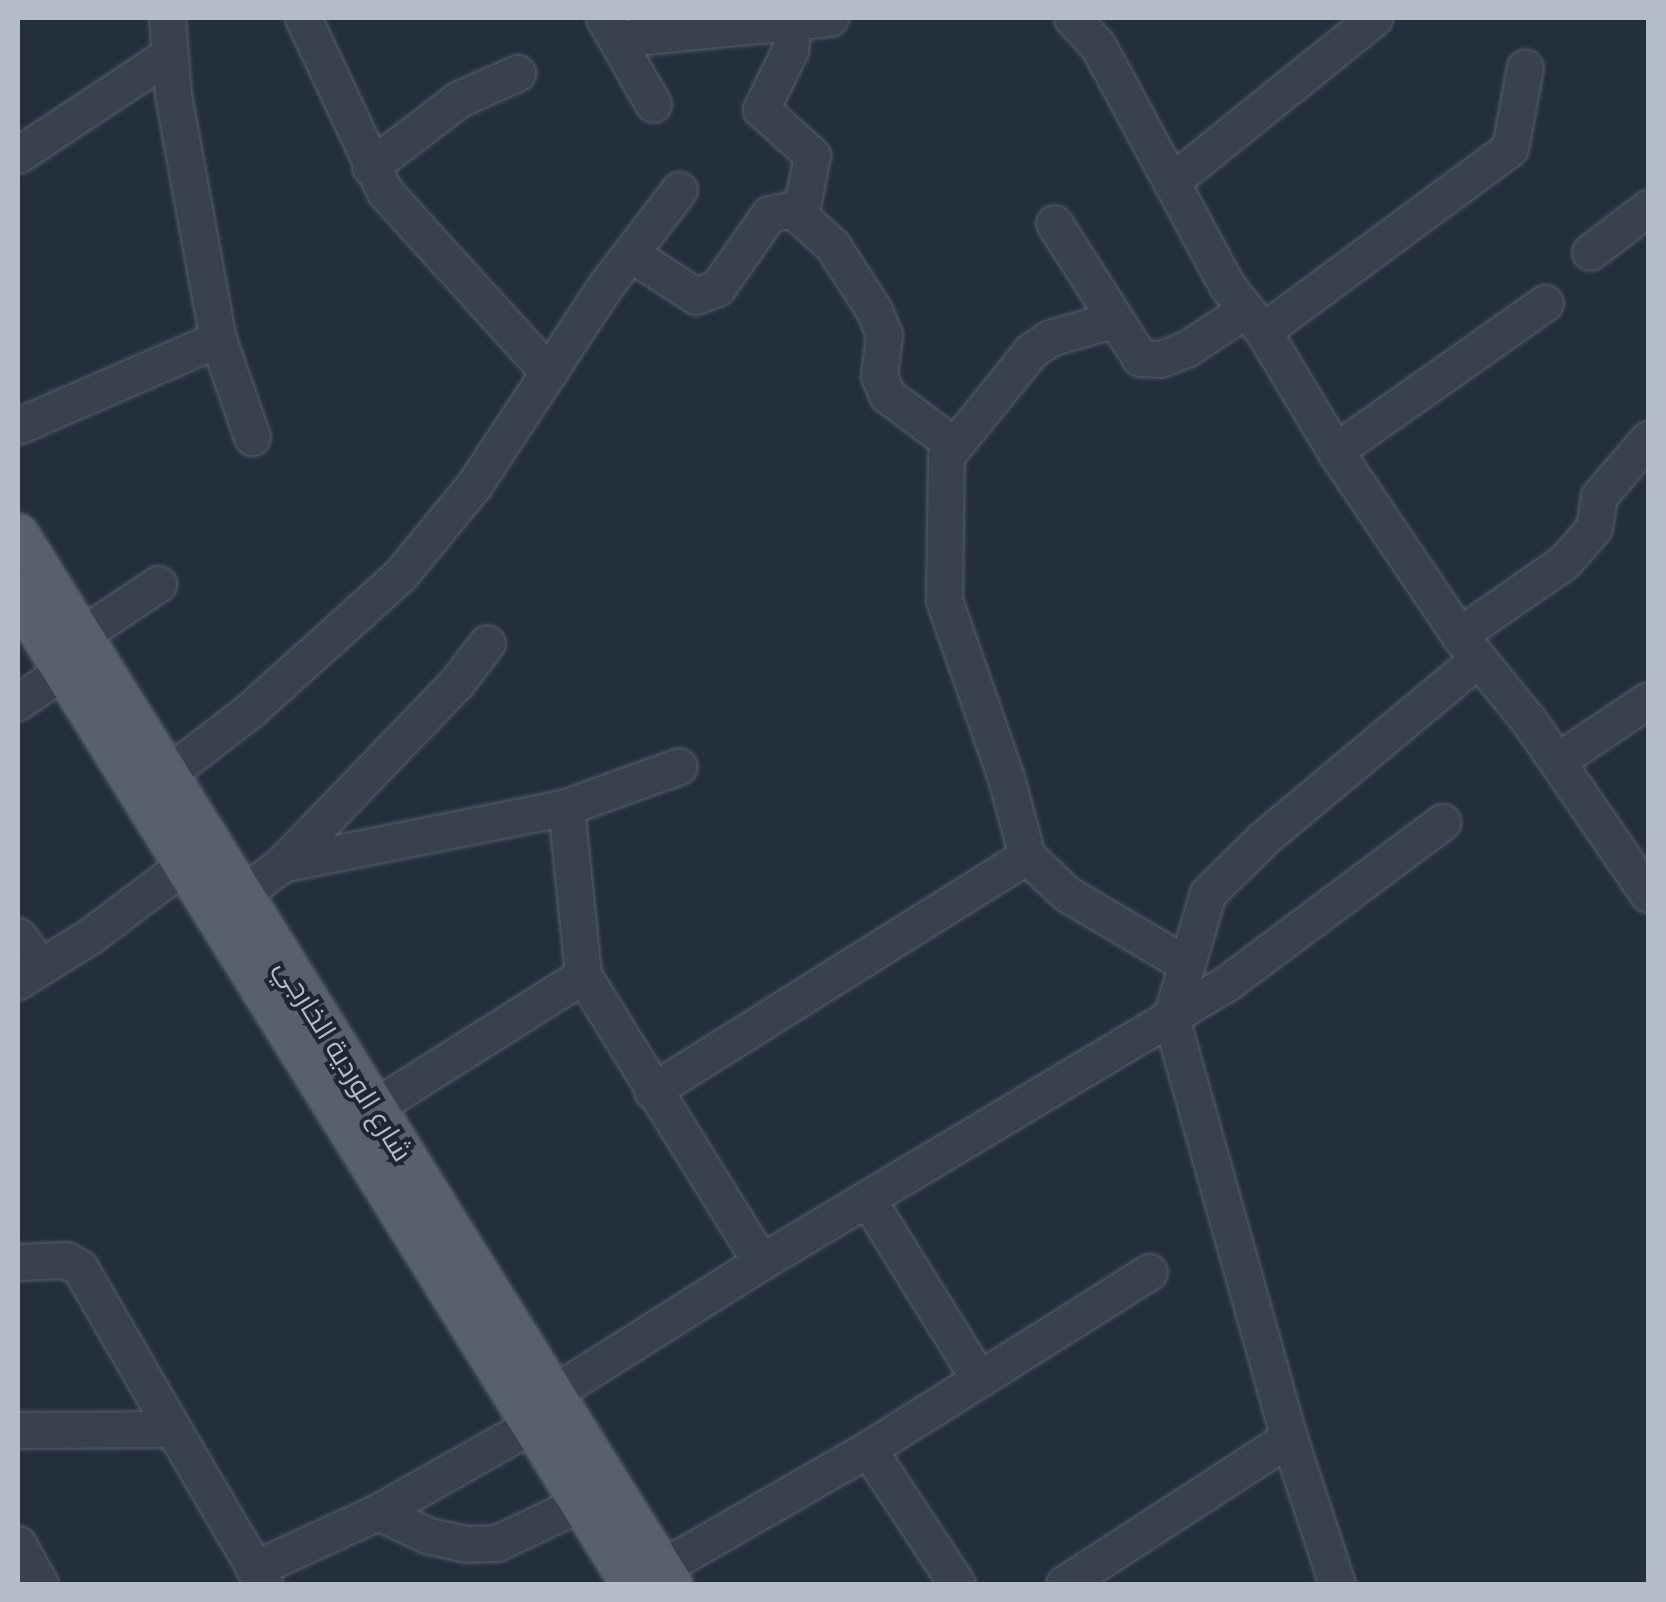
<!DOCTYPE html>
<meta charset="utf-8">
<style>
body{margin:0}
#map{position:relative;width:1666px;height:1602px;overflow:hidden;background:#242f3e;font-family:"Public Sans",Cairo,sans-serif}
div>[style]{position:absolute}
.roads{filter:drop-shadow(0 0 2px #565f6c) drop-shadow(0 0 2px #565f6c)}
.minor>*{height:35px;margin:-17.5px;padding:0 17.5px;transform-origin:17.5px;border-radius:17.5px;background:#38414e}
.major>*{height:42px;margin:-21px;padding:0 21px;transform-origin:21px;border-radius:21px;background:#56606e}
span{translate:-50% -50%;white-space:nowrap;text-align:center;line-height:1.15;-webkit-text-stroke:8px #1d2633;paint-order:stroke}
.street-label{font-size:28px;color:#b4bcc9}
.frame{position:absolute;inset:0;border:20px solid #b4bcc9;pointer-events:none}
</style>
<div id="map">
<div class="roads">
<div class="minor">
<i style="left:167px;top:18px;width:77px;rotate:85.5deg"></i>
<i style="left:173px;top:95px;width:248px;rotate:79.6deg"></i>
<i style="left:218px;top:339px;width:104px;rotate:70.9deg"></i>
<i style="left:303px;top:18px;width:192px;rotate:64.8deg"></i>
<i style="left:385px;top:192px;width:244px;rotate:47.8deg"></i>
<i style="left:604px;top:18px;width:99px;rotate:60.3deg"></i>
<i style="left:793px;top:18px;width:32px;rotate:95deg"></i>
<i style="left:790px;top:50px;width:66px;rotate:116.2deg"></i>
<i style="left:761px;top:109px;width:69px;rotate:42deg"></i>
<i style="left:812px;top:155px;width:62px;rotate:101.1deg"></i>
<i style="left:1072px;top:18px;width:38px;rotate:47deg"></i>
<i style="left:1098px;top:46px;width:274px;rotate:61.7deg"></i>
<i style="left:1228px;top:287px;width:56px;rotate:51.5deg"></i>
<i style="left:1263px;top:331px;width:140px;rotate:59deg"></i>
<i style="left:1335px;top:451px;width:222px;rotate:56deg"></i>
<i style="left:1459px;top:635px;width:111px;rotate:50.9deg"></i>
<i style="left:1529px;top:721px;width:210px;rotate:55.5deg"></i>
<i style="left:617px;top:39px;width:214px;rotate:-5.6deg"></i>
<i style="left:18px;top:155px;width:182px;rotate:-33.6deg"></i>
<i style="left:370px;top:167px;width:112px;rotate:-37.4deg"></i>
<i style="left:459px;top:99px;width:64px;rotate:-24.1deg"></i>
<i style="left:1171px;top:182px;width:261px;rotate:-38.9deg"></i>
<i style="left:1054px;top:223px;width:160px;rotate:57.5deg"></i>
<i style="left:1140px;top:358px;width:20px;rotate:3deg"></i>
<i style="left:1160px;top:359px;width:30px;rotate:-21deg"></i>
<i style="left:1188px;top:348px;width:67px;rotate:-33.5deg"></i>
<i style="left:1590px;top:252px;width:73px;rotate:-37.2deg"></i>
<i style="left:631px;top:254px;width:77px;rotate:32.9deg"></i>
<i style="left:696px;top:296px;width:22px;rotate:-21deg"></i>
<i style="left:717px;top:288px;width:90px;rotate:-54.9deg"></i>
<i style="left:769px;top:214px;width:24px;rotate:-12deg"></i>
<i style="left:792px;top:209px;width:54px;rotate:42deg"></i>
<i style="left:832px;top:245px;width:77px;rotate:57.1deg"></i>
<i style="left:874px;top:310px;width:27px;rotate:68deg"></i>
<i style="left:884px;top:335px;width:41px;rotate:97deg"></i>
<i style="left:879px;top:376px;width:21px;rotate:67deg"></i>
<i style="left:887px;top:395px;width:84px;rotate:36.7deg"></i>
<i style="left:1112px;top:320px;width:65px;rotate:163.8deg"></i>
<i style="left:1050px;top:338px;width:23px;rotate:146deg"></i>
<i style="left:1031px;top:351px;width:135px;rotate:129deg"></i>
<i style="left:946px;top:456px;width:144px;rotate:90.8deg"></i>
<i style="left:944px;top:600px;width:188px;rotate:70.8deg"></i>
<i style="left:1006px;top:778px;width:81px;rotate:74.9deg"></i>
<i style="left:1027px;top:856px;width:55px;rotate:43.5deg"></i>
<i style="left:1067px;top:894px;width:138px;rotate:30.5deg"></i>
<i style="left:1263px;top:331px;width:307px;rotate:-36.5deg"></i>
<i style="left:1510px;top:148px;width:82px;rotate:-79.5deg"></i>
<i style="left:18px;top:426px;width:218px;rotate:-23.5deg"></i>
<i style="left:1335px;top:451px;width:257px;rotate:-35.2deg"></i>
<i style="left:1459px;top:635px;width:128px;rotate:-34.8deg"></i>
<i style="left:1564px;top:562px;width:45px;rotate:-48.6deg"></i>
<i style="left:1594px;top:528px;width:32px;rotate:-81deg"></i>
<i style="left:1599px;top:496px;width:75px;rotate:-49.3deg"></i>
<i style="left:80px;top:636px;width:94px;rotate:-33.7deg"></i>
<i style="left:18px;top:702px;width:55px;rotate:-34.6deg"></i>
<i style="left:1557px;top:761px;width:110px;rotate:-33.8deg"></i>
<i style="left:166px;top:775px;width:105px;rotate:-37.6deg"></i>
<i style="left:249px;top:711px;width:203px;rotate:-42deg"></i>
<i style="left:400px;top:575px;width:117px;rotate:-50.6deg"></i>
<i style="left:474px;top:485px;width:240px;rotate:-56.6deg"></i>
<i style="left:606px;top:285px;width:120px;rotate:-52.5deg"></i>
<i style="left:566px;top:807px;width:169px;rotate:84.2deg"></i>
<i style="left:583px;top:975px;width:338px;rotate:58.2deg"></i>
<i style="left:282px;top:864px;width:290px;rotate:-11.3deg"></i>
<i style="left:566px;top:807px;width:120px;rotate:-19.9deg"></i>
<i style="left:241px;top:895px;width:51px;rotate:-37.1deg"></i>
<i style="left:282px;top:864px;width:252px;rotate:-46.1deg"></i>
<i style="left:457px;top:682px;width:49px;rotate:-52.4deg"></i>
<i style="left:18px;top:936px;width:38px;rotate:53deg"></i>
<i style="left:18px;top:981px;width:85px;rotate:-32deg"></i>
<i style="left:90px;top:936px;width:116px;rotate:-37deg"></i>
<i style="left:652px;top:1091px;width:443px;rotate:-32.1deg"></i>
<i style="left:373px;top:1108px;width:249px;rotate:-32.3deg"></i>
<i style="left:868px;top:1200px;width:211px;rotate:58.2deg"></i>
<i style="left:18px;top:1262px;width:48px;rotate:-2.4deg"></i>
<i style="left:66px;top:1260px;width:16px;rotate:30deg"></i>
<i style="left:80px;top:1268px;width:186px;rotate:60deg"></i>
<i style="left:552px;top:1394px;width:247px;rotate:-32.3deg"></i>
<i style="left:761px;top:1262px;width:543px;rotate:-30.91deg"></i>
<i style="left:1227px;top:983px;width:269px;rotate:-36.8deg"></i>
<i style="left:18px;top:1430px;width:155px;rotate:-0.4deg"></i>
<i style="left:173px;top:1429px;width:180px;rotate:59.6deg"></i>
<i style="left:868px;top:1449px;width:162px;rotate:56.6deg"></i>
<i style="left:378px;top:1512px;width:56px;rotate:25.2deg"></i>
<i style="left:429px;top:1536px;width:38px;rotate:12deg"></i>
<i style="left:466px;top:1544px;width:31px;rotate:-2deg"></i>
<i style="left:497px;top:1543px;width:93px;rotate:-25.5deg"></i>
<i style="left:18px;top:1544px;width:46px;rotate:61.2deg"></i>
<i style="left:661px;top:1568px;width:239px;rotate:-29.9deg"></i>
<i style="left:868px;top:1449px;width:332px;rotate:-32.2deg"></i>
<i style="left:254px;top:1569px;width:136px;rotate:-24.7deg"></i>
<i style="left:378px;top:1512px;width:177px;rotate:-29.5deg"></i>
<i style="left:1064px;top:1584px;width:268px;rotate:-33deg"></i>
<i style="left:1337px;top:1584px;width:154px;rotate:-108.2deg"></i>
<i style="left:1289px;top:1438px;width:437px;rotate:-105.7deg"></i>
<i style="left:1171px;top:1017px;width:129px;rotate:-73.4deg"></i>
<i style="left:1208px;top:893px;width:80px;rotate:-44.5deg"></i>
<i style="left:1265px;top:837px;width:278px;rotate:-39.9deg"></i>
</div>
<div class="major">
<i style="left:18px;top:535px;width:1236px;rotate:58.1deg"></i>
<i style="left:18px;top:596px;width:1163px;rotate:58.14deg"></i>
</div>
</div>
<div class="street-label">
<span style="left:344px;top:1060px;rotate:58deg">شارع الوردية الخارجي</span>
</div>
<div class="frame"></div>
</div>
